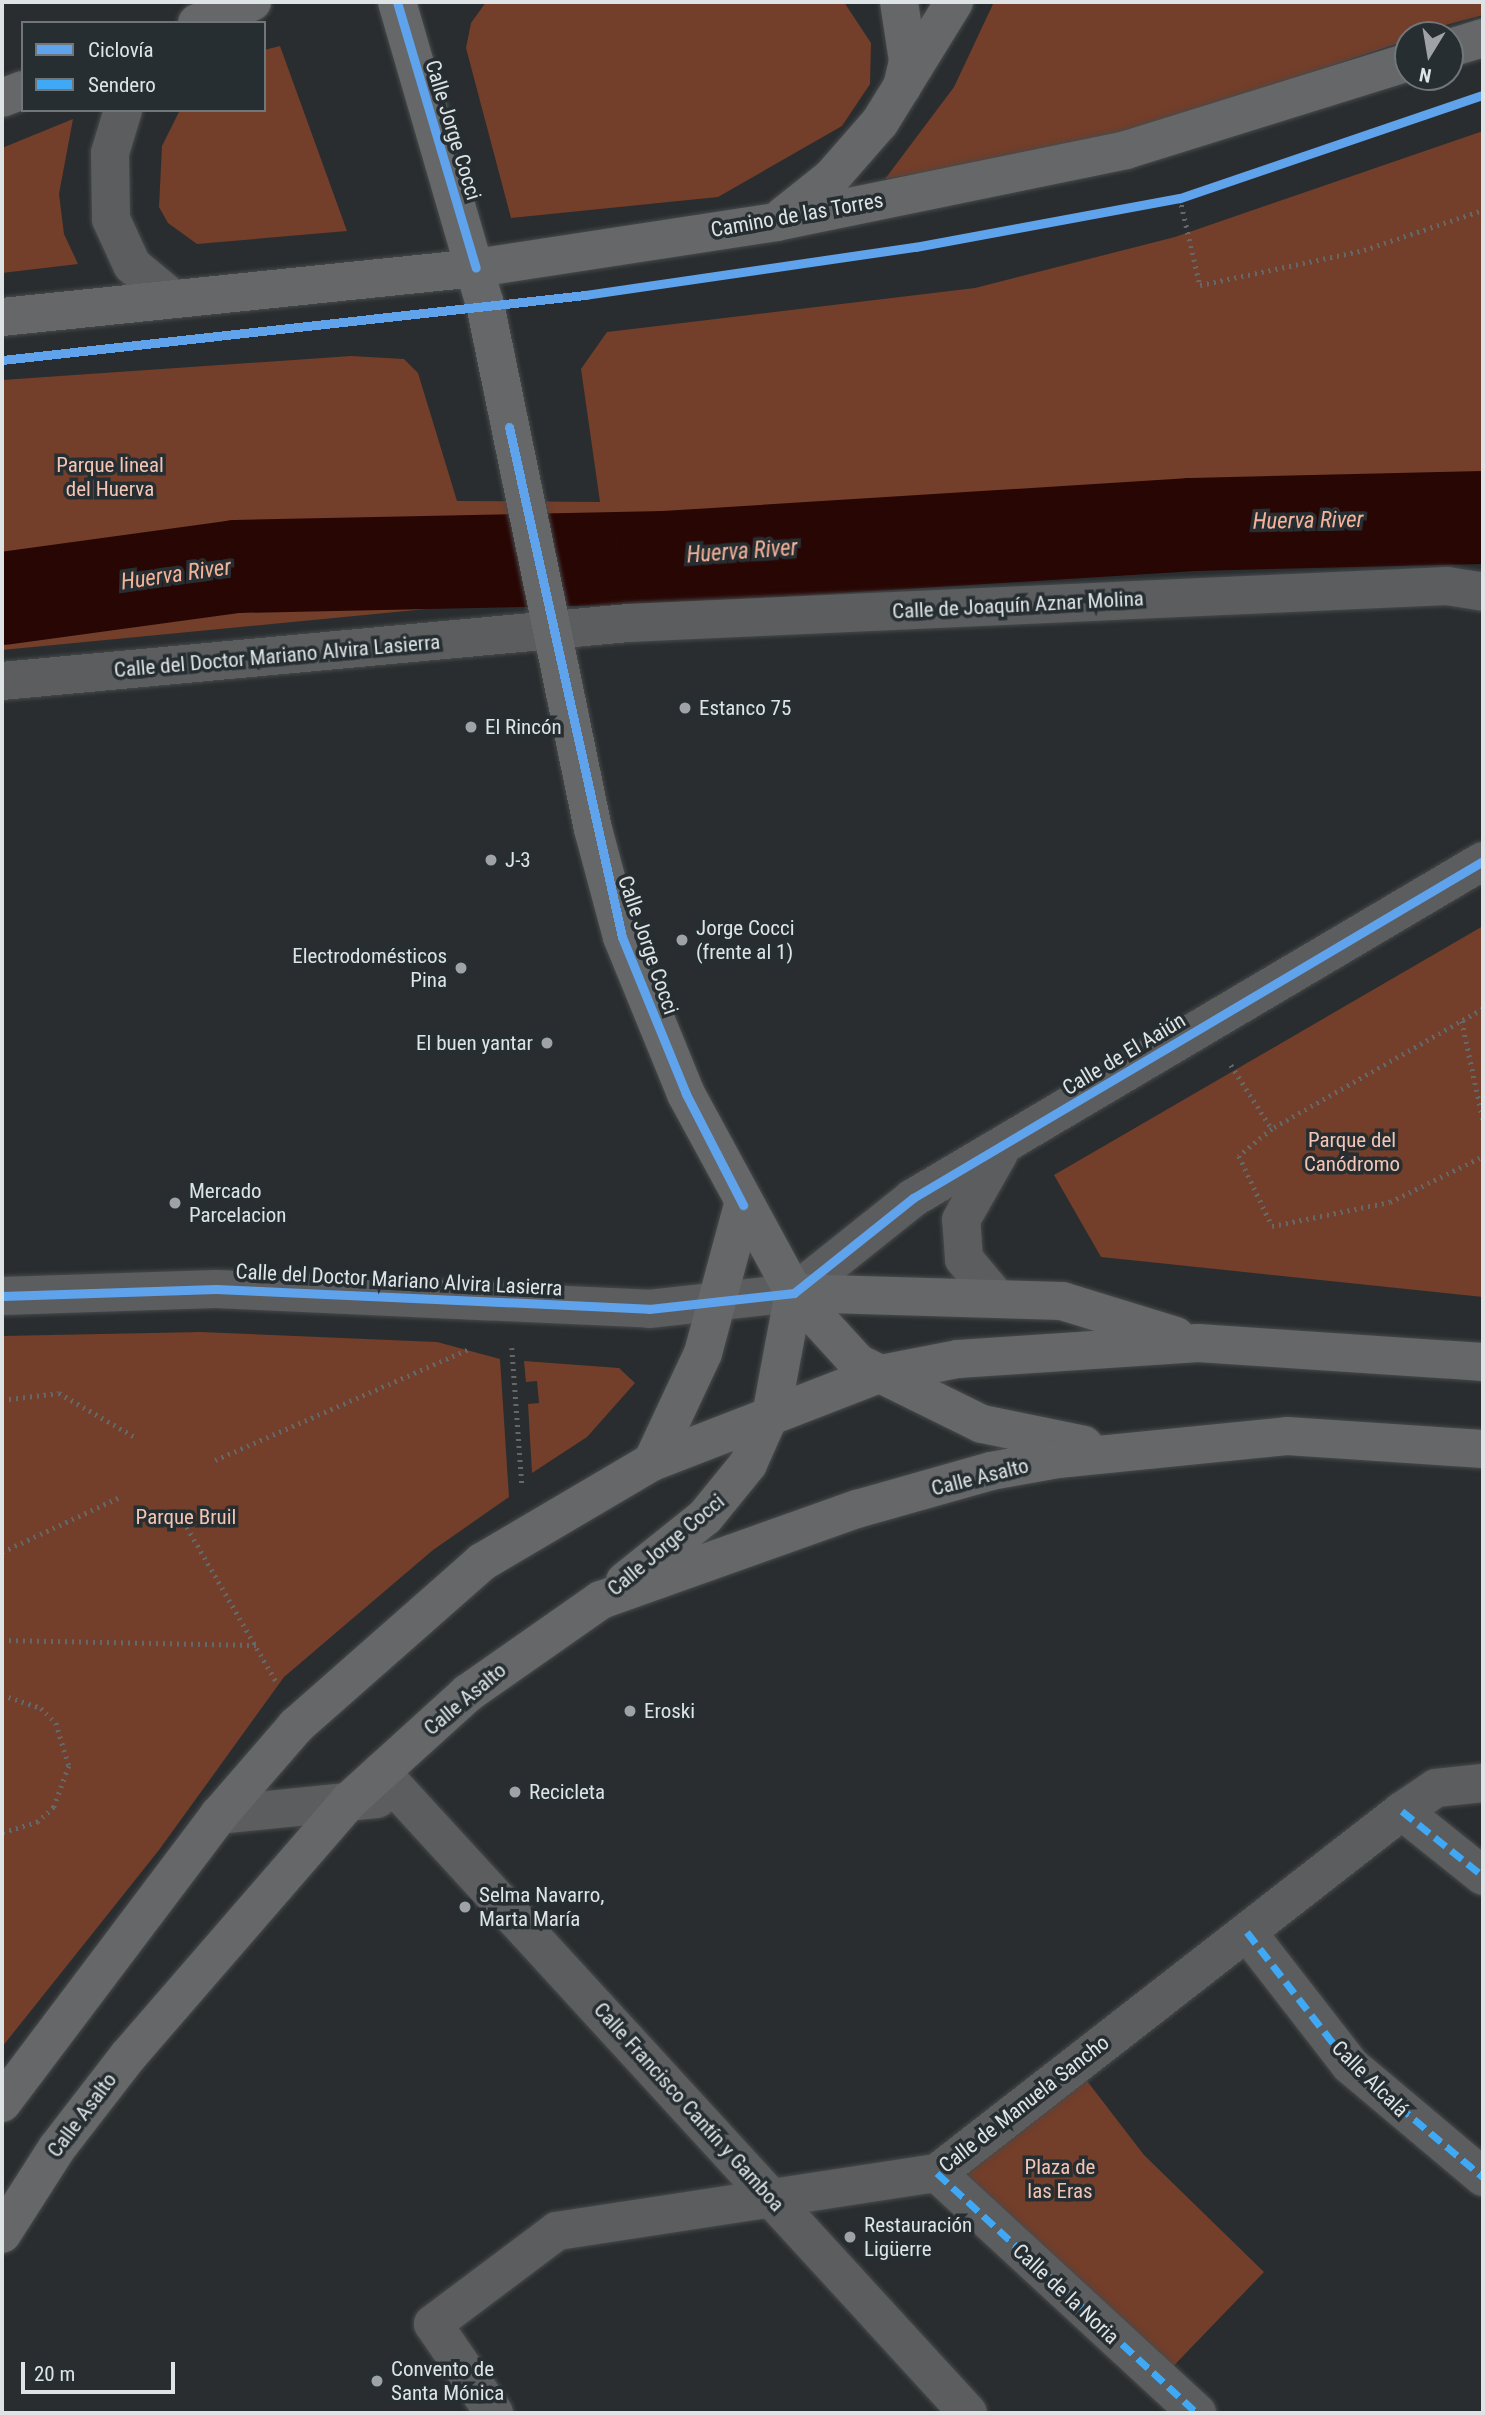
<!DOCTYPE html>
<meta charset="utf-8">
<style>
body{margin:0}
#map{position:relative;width:1485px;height:2415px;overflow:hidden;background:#292d2f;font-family:"Roboto Condensed",sans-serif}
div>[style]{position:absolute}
.green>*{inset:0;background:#733e2a}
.river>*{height:93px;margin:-46.5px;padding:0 46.5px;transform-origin:46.5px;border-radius:46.5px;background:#280604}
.path>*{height:4.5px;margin-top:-2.25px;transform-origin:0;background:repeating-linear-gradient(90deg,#656869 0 2px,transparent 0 7px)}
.roads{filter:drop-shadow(0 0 2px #474a4b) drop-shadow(0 0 2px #474a4b)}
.minor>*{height:38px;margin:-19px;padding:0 19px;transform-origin:19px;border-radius:19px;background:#5c5d5f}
.major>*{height:38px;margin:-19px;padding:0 19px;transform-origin:19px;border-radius:19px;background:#656768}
.quiet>*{height:7px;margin-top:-3.5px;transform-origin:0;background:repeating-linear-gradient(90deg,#3fa9f5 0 14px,transparent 0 21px)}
.cycleway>*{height:9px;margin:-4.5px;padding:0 4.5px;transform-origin:4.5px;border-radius:4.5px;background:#60a3ed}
.dots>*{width:19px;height:19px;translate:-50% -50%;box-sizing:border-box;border:4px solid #262e32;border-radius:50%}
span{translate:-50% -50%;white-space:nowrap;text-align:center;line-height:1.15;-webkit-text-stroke:7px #262e32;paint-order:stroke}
.street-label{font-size:21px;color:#dee3e6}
.park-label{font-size:21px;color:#f3c5b5}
.poi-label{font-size:21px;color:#dee3e6}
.left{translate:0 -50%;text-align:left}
.right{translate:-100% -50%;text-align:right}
.water-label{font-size:23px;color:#f5b299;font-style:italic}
.frame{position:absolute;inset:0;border:4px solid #dee3e6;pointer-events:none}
.legend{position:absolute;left:21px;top:21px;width:245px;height:91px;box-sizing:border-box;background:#262e32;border:2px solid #70767a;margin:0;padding:9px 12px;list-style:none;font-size:21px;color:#dee3e6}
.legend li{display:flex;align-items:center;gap:14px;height:35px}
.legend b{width:35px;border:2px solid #70767a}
.north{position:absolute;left:1394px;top:21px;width:70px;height:70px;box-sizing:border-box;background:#262e32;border:2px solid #70767a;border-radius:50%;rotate:191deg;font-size:19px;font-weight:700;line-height:28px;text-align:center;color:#dee3e6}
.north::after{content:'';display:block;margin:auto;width:24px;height:32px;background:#9fa3a6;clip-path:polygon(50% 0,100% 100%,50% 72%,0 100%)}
.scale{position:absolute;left:21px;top:2362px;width:154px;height:32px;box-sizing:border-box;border:4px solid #dee3e6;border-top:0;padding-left:9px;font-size:21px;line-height:24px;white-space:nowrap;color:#dee3e6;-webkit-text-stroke:5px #262e32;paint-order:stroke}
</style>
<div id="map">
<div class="green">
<i style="clip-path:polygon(486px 2px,844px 2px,871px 43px,870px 84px,842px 126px,718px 197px,511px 218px,466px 48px,471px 23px)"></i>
<i style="clip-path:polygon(994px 2px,1483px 2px,1483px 15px,1408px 35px,1408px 40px,1100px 143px,885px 179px,954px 87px)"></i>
<i style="clip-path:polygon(280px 46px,347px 231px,197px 244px,168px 223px,159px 207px,162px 146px,180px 110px,264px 110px,264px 50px)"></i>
<i style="clip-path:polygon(73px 119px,59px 194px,64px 234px,78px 264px,2px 273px,2px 148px)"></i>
<i style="clip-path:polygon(1483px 131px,1483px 551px,1444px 553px,1443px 542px,614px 577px,479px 598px,478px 604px,2px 650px,2px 380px,351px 356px,404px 359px,418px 373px,457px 501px,600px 502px,581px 369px,607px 332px,975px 288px,1175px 237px)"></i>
<i style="clip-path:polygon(1483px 926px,1483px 1297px,1101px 1257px,1054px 1175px)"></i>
<i style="clip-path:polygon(200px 1332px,437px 1342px,500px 1359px,509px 1497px,433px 1550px,284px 1677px,159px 1850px,2px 2047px,2px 1336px)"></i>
<i style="clip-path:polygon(524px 1361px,619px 1368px,635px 1383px,587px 1437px,532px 1473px,528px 1404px,539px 1403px,537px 1381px,526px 1382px)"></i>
<i style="clip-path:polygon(1074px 2064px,1144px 2155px,1264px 2272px,1159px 2381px,937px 2173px)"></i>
</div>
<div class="river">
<i style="left:2px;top:598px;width:236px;rotate:-7.8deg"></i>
<i style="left:236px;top:566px;width:429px;rotate:-1.2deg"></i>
<i style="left:665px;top:557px;width:528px;rotate:-3.58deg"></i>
<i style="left:1192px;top:524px;width:291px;rotate:-1.4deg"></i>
</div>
<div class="path">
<i style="left:1180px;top:198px;width:89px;rotate:77.1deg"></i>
<i style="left:1200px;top:285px;width:168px;rotate:-12deg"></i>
<i style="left:1364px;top:250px;width:126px;rotate:-18.6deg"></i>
<i style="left:1483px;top:1009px;width:243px;rotate:150.4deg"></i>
<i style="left:1272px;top:1129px;width:43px;rotate:140.7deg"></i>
<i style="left:1239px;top:1156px;width:77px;rotate:64.8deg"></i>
<i style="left:1272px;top:1226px;width:120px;rotate:-11.5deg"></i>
<i style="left:1390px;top:1202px;width:104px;rotate:-26.3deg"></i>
<i style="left:1462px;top:1021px;width:101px;rotate:78deg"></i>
<i style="left:1231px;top:1065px;width:76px;rotate:57.4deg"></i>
<i style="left:512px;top:1348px;width:137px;rotate:85.8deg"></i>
<i style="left:2px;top:1400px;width:57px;rotate:-7deg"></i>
<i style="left:59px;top:1393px;width:88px;rotate:30.1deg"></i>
<i style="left:215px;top:1460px;width:279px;rotate:-23.6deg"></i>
<i style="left:187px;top:1527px;width:178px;rotate:60deg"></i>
<i style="left:2px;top:1552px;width:128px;rotate:-25deg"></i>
<i style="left:2px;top:1640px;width:256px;rotate:1.1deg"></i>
<i style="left:2px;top:1695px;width:41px;rotate:18.4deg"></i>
<i style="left:41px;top:1708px;width:21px;rotate:45deg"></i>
<i style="left:56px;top:1723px;width:45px;rotate:73.2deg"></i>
<i style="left:69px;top:1766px;width:44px;rotate:110.1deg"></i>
<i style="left:54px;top:1807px;width:22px;rotate:137deg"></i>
<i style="left:38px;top:1822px;width:38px;rotate:163deg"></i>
</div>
<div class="roads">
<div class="minor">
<i style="left:123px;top:110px;width:45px;rotate:106.8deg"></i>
<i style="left:110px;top:153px;width:66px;rotate:89.1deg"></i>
<i style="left:111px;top:219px;width:51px;rotate:65.5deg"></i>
<i style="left:132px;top:265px;width:53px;rotate:39.7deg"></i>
<i style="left:2px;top:681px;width:629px;rotate:-5.29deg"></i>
<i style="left:628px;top:623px;width:820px;rotate:-2.59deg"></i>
<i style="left:1447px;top:586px;width:36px;rotate:9deg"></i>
<i style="left:994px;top:1295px;width:47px;rotate:-129.8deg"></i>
<i style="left:964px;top:1259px;width:39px;rotate:-94deg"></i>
<i style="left:961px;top:1220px;width:77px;rotate:-60.4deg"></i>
<i style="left:2px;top:1296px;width:214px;rotate:-1.9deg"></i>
<i style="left:216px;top:1289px;width:433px;rotate:2.6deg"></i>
<i style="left:649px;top:1309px;width:146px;rotate:-6.3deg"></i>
<i style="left:794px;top:1293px;width:152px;rotate:-38.6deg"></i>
<i style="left:913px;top:1198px;width:662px;rotate:-30.59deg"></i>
<i style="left:381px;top:1772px;width:869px;rotate:47.52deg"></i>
<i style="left:1402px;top:1811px;width:104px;rotate:38.7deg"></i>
<i style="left:219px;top:1815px;width:159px;rotate:-5.8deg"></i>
<i style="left:1247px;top:1932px;width:168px;rotate:52.2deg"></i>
<i style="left:1350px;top:2065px;width:174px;rotate:40.1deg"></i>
<i style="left:937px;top:2173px;width:354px;rotate:42.7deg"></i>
<i style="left:494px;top:2413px;width:108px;rotate:-124.4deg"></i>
<i style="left:433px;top:2324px;width:155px;rotate:-36.9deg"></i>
<i style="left:557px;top:2231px;width:384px;rotate:-8.7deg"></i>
<i style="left:937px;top:2173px;width:589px;rotate:-37.9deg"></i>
<i style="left:1402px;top:1811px;width:41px;rotate:-34.1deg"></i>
<i style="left:1436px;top:1788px;width:47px;rotate:-6.1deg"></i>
</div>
<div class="major">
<i style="left:397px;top:2px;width:315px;rotate:73.8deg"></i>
<i style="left:485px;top:304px;width:536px;rotate:78.38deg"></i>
<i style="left:593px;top:829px;width:112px;rotate:75deg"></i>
<i style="left:622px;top:937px;width:170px;rotate:67.8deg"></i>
<i style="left:686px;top:1094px;width:226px;rotate:61.5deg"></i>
<i style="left:794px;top:1293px;width:95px;rotate:47.6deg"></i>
<i style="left:858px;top:1363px;width:138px;rotate:26.2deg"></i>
<i style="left:982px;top:1424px;width:104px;rotate:11.6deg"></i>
<i style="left:899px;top:2px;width:60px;rotate:81.3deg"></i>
<i style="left:908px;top:61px;width:27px;rotate:103deg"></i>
<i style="left:197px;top:23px;width:59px;rotate:-20.9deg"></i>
<i style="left:1450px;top:48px;width:34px;rotate:-17deg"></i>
<i style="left:2px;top:98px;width:22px;rotate:-21deg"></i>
<i style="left:783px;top:216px;width:63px;rotate:-38.5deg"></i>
<i style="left:832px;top:177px;width:73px;rotate:-48.9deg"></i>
<i style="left:880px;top:122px;width:141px;rotate:-58.3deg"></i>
<i style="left:2px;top:317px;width:477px;rotate:-5.9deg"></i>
<i style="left:476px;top:268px;width:304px;rotate:-8.7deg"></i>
<i style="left:776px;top:222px;width:357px;rotate:-11.6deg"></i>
<i style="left:1126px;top:150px;width:295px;rotate:-17.3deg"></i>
<i style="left:794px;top:1293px;width:268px;rotate:1.7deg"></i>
<i style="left:1062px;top:1301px;width:119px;rotate:17.1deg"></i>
<i style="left:652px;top:1462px;width:120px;rotate:-64.9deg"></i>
<i style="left:703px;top:1353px;width:153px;rotate:-74.9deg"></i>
<i style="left:625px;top:1581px;width:102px;rotate:-38.7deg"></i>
<i style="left:705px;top:1517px;width:68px;rotate:-50.9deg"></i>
<i style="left:748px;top:1464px;width:59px;rotate:-66deg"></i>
<i style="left:772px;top:1410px;width:119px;rotate:-79.4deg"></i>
<i style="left:2px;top:2103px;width:361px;rotate:-53deg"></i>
<i style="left:219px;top:1815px;width:118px;rotate:-49.1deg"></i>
<i style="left:296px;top:1726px;width:248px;rotate:-41.4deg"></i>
<i style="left:482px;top:1562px;width:197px;rotate:-30.5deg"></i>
<i style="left:652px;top:1462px;width:240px;rotate:-21.2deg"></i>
<i style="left:876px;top:1375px;width:84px;rotate:-11deg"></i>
<i style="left:958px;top:1359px;width:241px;rotate:-3.8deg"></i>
<i style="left:1198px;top:1343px;width:286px;rotate:3.8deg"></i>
<i style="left:2px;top:2234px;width:102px;rotate:-57.4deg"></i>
<i style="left:57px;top:2148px;width:118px;rotate:-52.3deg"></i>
<i style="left:129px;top:2055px;width:337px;rotate:-49.1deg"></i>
<i style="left:350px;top:1800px;width:159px;rotate:-42.2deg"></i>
<i style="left:468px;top:1693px;width:162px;rotate:-35deg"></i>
<i style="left:601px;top:1600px;width:272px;rotate:-19.6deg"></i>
<i style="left:857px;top:1509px;width:139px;rotate:-15.8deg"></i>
<i style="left:991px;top:1471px;width:68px;rotate:-10.2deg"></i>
<i style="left:1058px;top:1459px;width:230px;rotate:-5.7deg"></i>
<i style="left:1287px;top:1436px;width:196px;rotate:3.8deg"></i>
</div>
</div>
<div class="quiet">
<i style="left:1402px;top:1811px;width:104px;rotate:38.7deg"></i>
<i style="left:1247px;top:1932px;width:168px;rotate:52.2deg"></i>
<i style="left:1350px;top:2065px;width:174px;rotate:40.1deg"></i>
<i style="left:937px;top:2173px;width:354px;rotate:42.7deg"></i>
</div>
<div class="cycleway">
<i style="left:397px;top:2px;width:277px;rotate:73.5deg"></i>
<i style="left:2px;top:360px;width:587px;rotate:-6.36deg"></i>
<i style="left:585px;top:295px;width:333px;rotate:-8.3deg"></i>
<i style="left:915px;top:247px;width:269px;rotate:-10.5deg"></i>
<i style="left:1180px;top:198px;width:320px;rotate:-18.8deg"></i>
<i style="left:509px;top:427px;width:522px;rotate:77.51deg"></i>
<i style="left:622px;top:937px;width:170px;rotate:67.8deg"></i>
<i style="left:686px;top:1094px;width:125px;rotate:62.8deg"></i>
<i style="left:2px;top:1296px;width:214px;rotate:-1.9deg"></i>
<i style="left:216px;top:1289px;width:433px;rotate:2.6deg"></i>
<i style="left:649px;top:1309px;width:146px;rotate:-6.3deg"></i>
<i style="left:794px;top:1293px;width:152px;rotate:-38.6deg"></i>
<i style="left:913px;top:1198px;width:662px;rotate:-30.59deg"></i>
</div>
<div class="dots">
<i style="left:685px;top:708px;background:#9fa3a6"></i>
<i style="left:471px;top:727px;background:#9fa3a6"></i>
<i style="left:491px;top:860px;background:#9fa3a6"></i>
<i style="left:682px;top:940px;background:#9fa3a6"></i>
<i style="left:461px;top:968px;background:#9fa3a6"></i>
<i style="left:547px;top:1043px;background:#9fa3a6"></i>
<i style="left:175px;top:1203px;background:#9fa3a6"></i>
<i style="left:630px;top:1711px;background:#9fa3a6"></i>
<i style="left:515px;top:1792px;background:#9fa3a6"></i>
<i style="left:465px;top:1907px;background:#9fa3a6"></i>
<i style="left:850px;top:2237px;background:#9fa3a6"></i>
<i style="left:377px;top:2381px;background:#9fa3a6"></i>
</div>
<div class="street-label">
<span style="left:453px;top:130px;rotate:73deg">Calle Jorge Cocci</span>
<span style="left:797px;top:215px;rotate:-10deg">Camino de las Torres</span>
<span style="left:1018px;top:605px;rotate:-3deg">Calle de Joaquín Aznar Molina</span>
<span style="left:277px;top:656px;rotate:-5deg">Calle del Doctor Mariano Alvira Lasierra</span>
<span style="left:648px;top:945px;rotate:71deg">Calle Jorge Cocci</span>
<span style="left:1124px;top:1054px;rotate:-31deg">Calle de El Aaiún</span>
<span style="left:399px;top:1280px;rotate:3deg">Calle del Doctor Mariano Alvira Lasierra</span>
<span style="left:980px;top:1477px;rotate:-14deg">Calle Asalto</span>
<span style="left:666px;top:1545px;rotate:-40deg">Calle Jorge Cocci</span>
<span style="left:465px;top:1699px;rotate:-40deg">Calle Asalto</span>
<span style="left:1370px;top:2079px;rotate:45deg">Calle Alcalá</span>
<span style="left:1024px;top:2104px;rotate:-38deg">Calle de Manuela Sancho</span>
<span style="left:689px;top:2107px;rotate:48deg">Calle Francisco Cantín y Gamboa</span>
<span style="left:82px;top:2115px;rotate:-53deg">Calle Asalto</span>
<span style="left:1066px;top:2294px;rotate:43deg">Calle de la Noria</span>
</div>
<div class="park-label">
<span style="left:110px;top:477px">Parque lineal<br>del Huerva</span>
<span style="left:1352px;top:1152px">Parque del<br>Canódromo</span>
<span style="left:186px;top:1517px">Parque Bruil</span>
<span style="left:1060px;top:2179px">Plaza de<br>las Eras</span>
</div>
<div class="poi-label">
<span class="left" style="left:699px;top:708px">Estanco 75</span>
<span class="left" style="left:485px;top:727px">El Rincón</span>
<span class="left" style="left:505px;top:860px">J-3</span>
<span class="left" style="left:696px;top:940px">Jorge Cocci<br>(frente al 1)</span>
<span class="right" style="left:447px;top:968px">Electrodomésticos<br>Pina</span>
<span class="right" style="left:533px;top:1043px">El buen yantar</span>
<span class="left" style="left:189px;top:1203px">Mercado<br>Parcelacion</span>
<span class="left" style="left:644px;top:1711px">Eroski</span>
<span class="left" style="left:529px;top:1792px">Recicleta</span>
<span class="left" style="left:479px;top:1907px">Selma Navarro,<br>Marta María</span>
<span class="left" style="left:864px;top:2237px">Restauración<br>Ligüerre</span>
<span class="left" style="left:391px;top:2381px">Convento de<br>Santa Mónica</span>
</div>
<div class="water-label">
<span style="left:1308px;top:521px;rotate:-1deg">Huerva River</span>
<span style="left:742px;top:552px;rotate:-4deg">Huerva River</span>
<span style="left:176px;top:575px;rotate:-8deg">Huerva River</span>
</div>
<div class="frame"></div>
<ul class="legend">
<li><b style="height:9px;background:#60a3ed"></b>Ciclovía</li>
<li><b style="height:9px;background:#3fa9f5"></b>Sendero</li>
</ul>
<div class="north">N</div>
<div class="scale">20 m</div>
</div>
